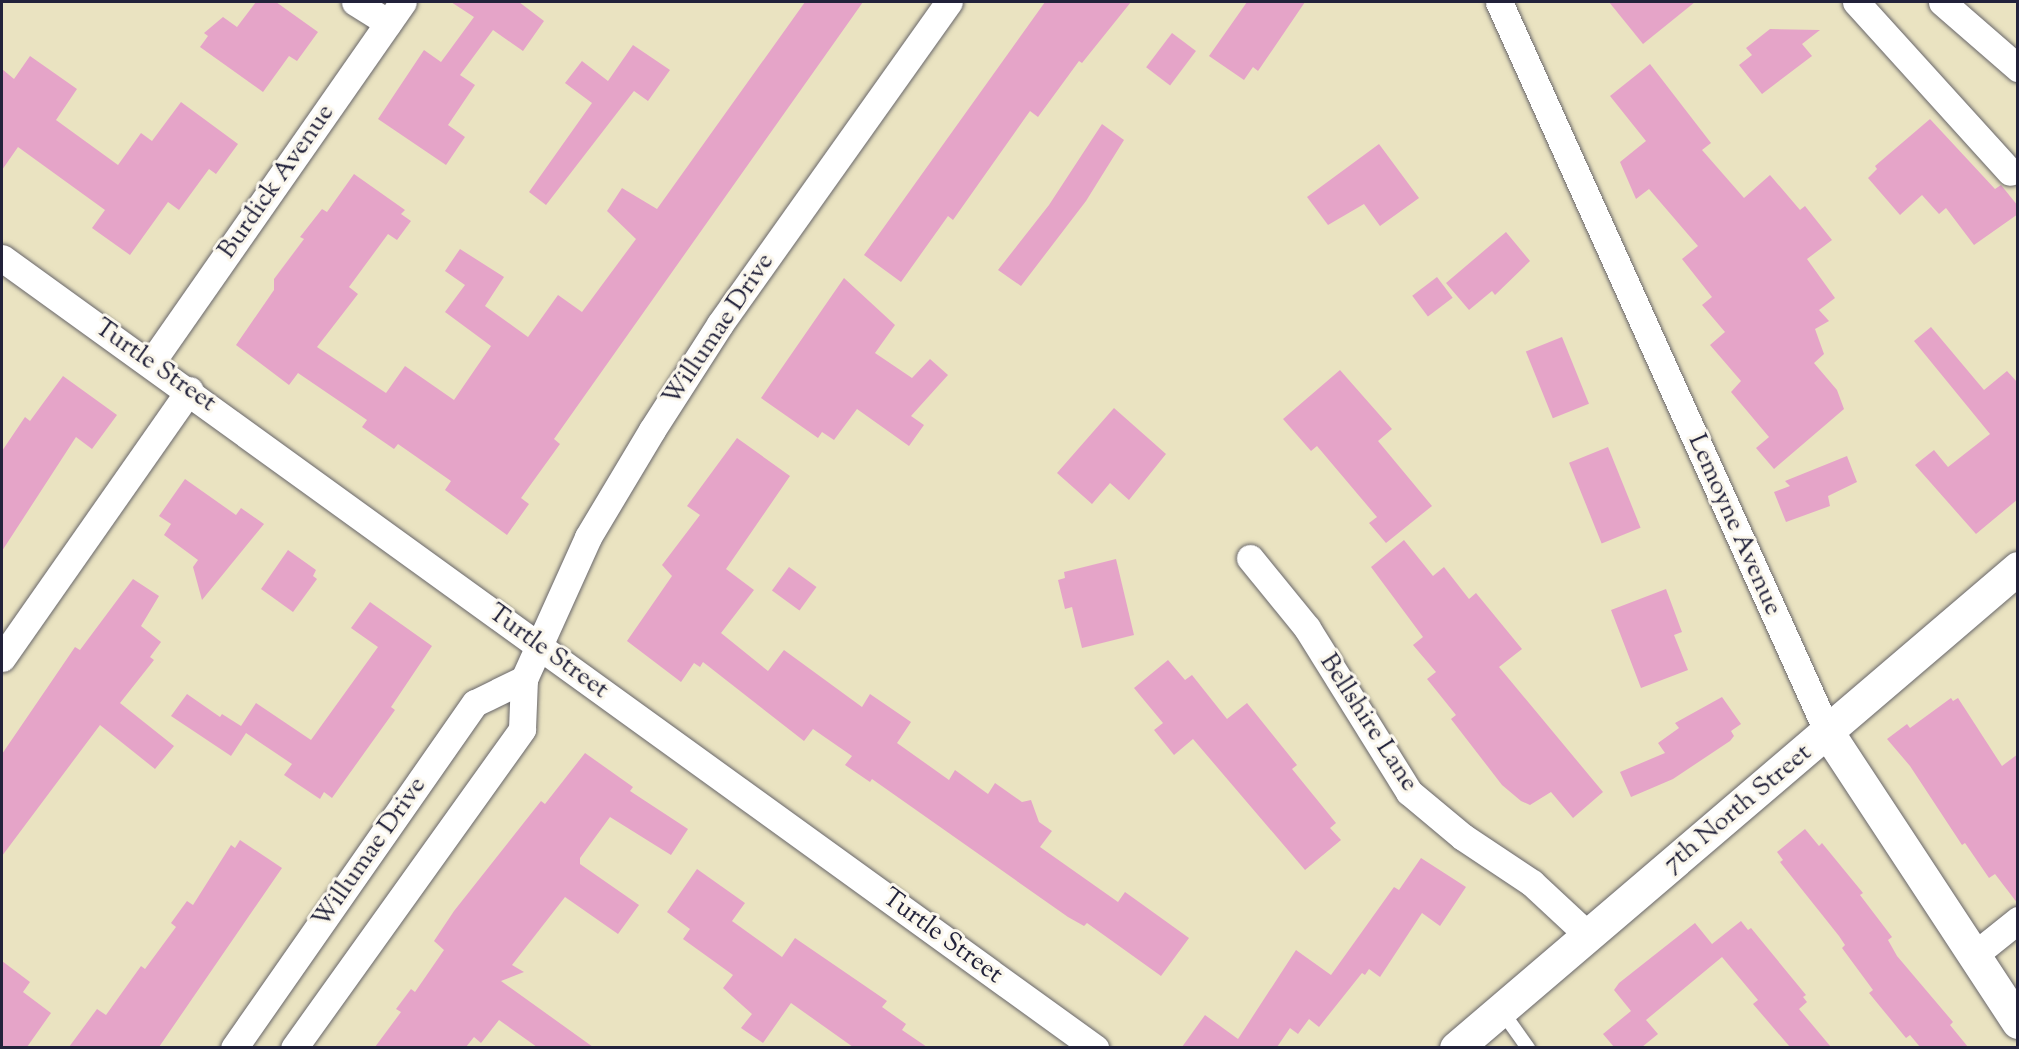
<!DOCTYPE html>
<style>
body{margin:0}
#map{position:relative;width:2019px;height:1049px;overflow:hidden;background:#eae3c1;font-family:"Sorts Mill Goudy",serif}
div>[style]{position:absolute}
.building>*{inset:0;background:#e5a4c8;transform-origin:0 0}
.roads{filter:drop-shadow(0 0 2px #68666a) drop-shadow(0 0 2px #68666a)}
.service>*{height:14px;margin:-7px;padding:0 7px;transform-origin:7px;border-radius:7px;background:#fff}
.minor>*{height:27px;margin:-13.5px;padding:0 13.5px;transform-origin:13.5px;border-radius:13.5px;background:#fff}
.tertiary>*{height:33px;margin:-16.5px;padding:0 16.5px;transform-origin:16.5px;border-radius:16.5px;background:#fff}
span{translate:-50% -50%;white-space:nowrap;text-align:center;line-height:1.15;-webkit-text-stroke:6px #fbf7ec;paint-order:stroke}
.street-label{font-size:26px;color:#22223b}
.frame{position:absolute;inset:0;border:3px solid #22223b;pointer-events:none}
</style>
<div id="map">
<div class="building">
<i style="clip-path:polygon(256px 2px,276px 2px,318px 32px,297px 61px,289px 56px,263px 92px,200px 47px,208px 36px,204px 33px,223px 17px,237px 27px)"></i>
<i style="clip-path:polygon(451px 2px,519px 2px,544px 21px,523px 51px,493px 30px,460px 75px,475px 85px,448px 125px,465px 137px,446px 165px,378px 119px,424px 50px,441px 62px,474px 17px)"></i>
<i style="clip-path:polygon(805px 2px,863px 2px,554px 439px,560px 444px,521px 498px,529px 504px,507px 535px,445px 490px,451px 481px,398px 444px,394px 449px,362px 427px,367px 420px,298px 373px,289px 385px,236px 345px,274px 290px,274px 279px,304px 239px,300px 237px,322px 209px,327px 212px,354px 174px,405px 210px,401px 214px,411px 221px,397px 240px,388px 234px,349px 287px,358px 294px,317px 347px,386px 393px,405px 366px,454px 400px,491px 346px,445px 312px,465px 285px,445px 271px,460px 249px,504px 277px,485px 306px,528px 337px,558px 295px,582px 312px,636px 239px,607px 211px,622px 188px,657px 209px)"></i>
<i style="clip-path:polygon(1045px 2px,1131px 2px,1082px 63px,1079px 61px,1038px 117px,1030px 111px,953px 220px,948px 216px,901px 282px,864px 255px)"></i>
<i style="clip-path:polygon(1247px 2px,1305px 2px,1258px 71px,1253px 67px,1244px 80px,1209px 56px)"></i>
<i style="clip-path:polygon(1609px 2px,1695px 2px,1643px 44px)"></i>
<i style="clip-path:polygon(1770px 29px,1820px 30px,1802px 44px,1812px 56px,1762px 94px,1739px 65px,1752px 55px,1746px 48px)"></i>
<i style="left:1172px;top:33px;width:30px;height:43px;rotate:37deg"></i>
<i style="clip-path:polygon(633px 45px,670px 70px,648px 101px,634px 91px,546px 205px,529px 192px,592px 103px,565px 83px,582px 61px,608px 81px)"></i>
<i style="clip-path:polygon(30px 56px,77px 89px,56px 120px,118px 165px,141px 133px,152px 141px,181px 102px,238px 144px,216px 174px,209px 169px,179px 210px,168px 202px,130px 255px,92px 228px,105px 210px,18px 147px,2px 170px,2px 69px,14px 79px)"></i>
<i style="clip-path:polygon(1650px 64px,1711px 143px,1702px 150px,1744px 198px,1770px 175px,1800px 210px,1805px 206px,1832px 240px,1807px 259px,1835px 298px,1819px 310px,1829px 321px,1815px 329px,1824px 354px,1814px 363px,1837px 390px,1844px 409px,1774px 469px,1756px 448px,1769px 437px,1731px 392px,1741px 381px,1710px 345px,1725px 332px,1702px 305px,1712px 297px,1682px 259px,1698px 246px,1649px 189px,1636px 199px,1620px 162px,1646px 141px,1610px 96px)"></i>
<i style="clip-path:polygon(1930px 119px,1995px 189px,2001px 185px,2018px 206px,2018px 214px,1974px 245px,1946px 208px,1939px 214px,1922px 195px,1900px 215px,1868px 178px,1877px 169px,1875px 166px)"></i>
<i style="clip-path:polygon(1102px 124px,1124px 140px,1086px 201px,1021px 286px,998px 270px,1049px 205px)"></i>
<i style="clip-path:polygon(1379px 144px,1419px 198px,1380px 226px,1364px 204px,1328px 225px,1307px 197px)"></i>
<i style="clip-path:polygon(1506px 232px,1530px 261px,1495px 295px,1492px 291px,1469px 310px,1446px 283px)"></i>
<i style="left:1437px;top:277px;width:26px;height:31px;rotate:53deg"></i>
<i style="clip-path:polygon(844px 278px,895px 325px,875px 353px,912px 378px,930px 359px,948px 375px,911px 416px,924px 425px,909px 446px,857px 409px,834px 440px,822px 432px,818px 438px,761px 398px)"></i>
<i style="clip-path:polygon(1931px 327px,1984px 390px,2007px 371px,2018px 383px,2018px 499px,1976px 534px,1915px 465px,1934px 450px,1948px 467px,1990px 434px,1914px 341px)"></i>
<i style="left:1562px;top:337px;width:72px;height:39px;rotate:68deg"></i>
<i style="clip-path:polygon(1340px 370px,1392px 429px,1378px 441px,1432px 506px,1386px 543px,1369px 523px,1377px 517px,1317px 446px,1311px 451px,1283px 419px)"></i>
<i style="clip-path:polygon(63px 376px,117px 415px,92px 449px,76px 437px,2px 551px,2px 451px,25px 417px,30px 421px)"></i>
<i style="clip-path:polygon(1114px 408px,1166px 454px,1129px 500px,1110px 483px,1092px 504px,1057px 473px)"></i>
<i style="clip-path:polygon(737px 438px,790px 476px,726px 569px,754px 590px,721px 633px,768px 671px,784px 650px,862px 707px,870px 694px,911px 722px,897px 743px,949px 780px,955px 770px,988px 794px,995px 783px,1022px 802px,1031px 800px,1039px 822px,1052px 831px,1040px 847px,1118px 902px,1125px 892px,1189px 938px,1161px 976px,1087px 923px,1084px 926px,1068px 917px,872px 779px,870px 782px,845px 765px,852px 756px,813px 729px,804px 741px,703px 662px,700px 667px,694px 663px,681px 682px,627px 641px,672px 576px,662px 565px,700px 515px,687px 506px)"></i>
<i style="left:1608px;top:447px;width:87px;height:42px;rotate:68deg"></i>
<i style="clip-path:polygon(1847px 456px,1857px 482px,1828px 496px,1830px 506px,1786px 522px,1774px 492px,1790px 486px,1785px 481px)"></i>
<i style="clip-path:polygon(185px 479px,236px 515px,241px 508px,264px 524px,202px 600px,193px 567px,198px 560px,164px 535px,171px 524px,159px 516px)"></i>
<i style="clip-path:polygon(1404px 540px,1433px 576px,1444px 567px,1469px 599px,1476px 593px,1522px 649px,1499px 667px,1603px 792px,1573px 818px,1551px 792px,1530px 805px,1521px 801px,1502px 785px,1451px 719px,1456px 715px,1427px 679px,1436px 672px,1413px 645px,1423px 637px,1371px 567px)"></i>
<i style="clip-path:polygon(288px 550px,316px 570px,313px 576px,317px 579px,293px 612px,261px 589px)"></i>
<i style="clip-path:polygon(1116px 559px,1134px 635px,1082px 648px,1072px 607px,1065px 609px,1058px 580px,1065px 578px,1064px 572px)"></i>
<i style="left:789px;top:567px;width:34px;height:29px;rotate:36deg"></i>
<i style="clip-path:polygon(133px 579px,159px 596px,141px 626px,161px 642px,150px 657px,154px 660px,120px 703px,174px 746px,155px 769px,100px 725px,2px 856px,2px 754px,75px 647px,80px 650px)"></i>
<i style="clip-path:polygon(1666px 589px,1682px 632px,1674px 635px,1688px 670px,1641px 688px,1611px 610px)"></i>
<i style="clip-path:polygon(370px 602px,432px 646px,391px 707px,395px 710px,332px 798px,324px 792px,320px 799px,284px 775px,292px 764px,246px 733px,231px 756px,171px 716px,187px 694px,220px 717px,222px 714px,241px 726px,256px 703px,311px 740px,378px 647px,351px 628px)"></i>
<i style="clip-path:polygon(1168px 660px,1185px 680px,1192px 675px,1227px 719px,1247px 703px,1297px 765px,1292px 769px,1336px 823px,1330px 828px,1341px 840px,1305px 870px,1193px 739px,1174px 755px,1154px 730px,1163px 723px,1134px 688px)"></i>
<i style="clip-path:polygon(1722px 697px,1741px 724px,1731px 731px,1734px 736px,1730px 741px,1673px 779px,1631px 797px,1620px 772px,1665px 753px,1658px 743px,1679px 728px,1675px 723px)"></i>
<i style="clip-path:polygon(1951px 698px,1953px 701px,1958px 698px,2002px 766px,2018px 754px,2018px 904px,1995px 874px,1989px 878px,1965px 843px,1962px 845px,1910px 766px,1887px 739px,1907px 724px,1910px 728px)"></i>
<i style="clip-path:polygon(585px 753px,633px 787px,630px 791px,688px 829px,671px 855px,610px 817px,580px 858px,580px 864px,639px 905px,618px 934px,565px 897px,512px 965px,524px 972px,501px 981px,593px 1047px,537px 1047px,499px 1020px,481px 1043px,474px 1037px,466px 1047px,375px 1047px,401px 1012px,396px 1009px,411px 989px,415px 992px,444px 950px,434px 941px,454px 911px,541px 801px,545px 804px)"></i>
<i style="clip-path:polygon(1805px 829px,1819px 846px,1822px 843px,1863px 893px,1860px 895px,1892px 937px,1888px 940px,1897px 956px,1953px 1022px,1950px 1025px,1968px 1047px,1920px 1047px,1910px 1035px,1906px 1038px,1869px 993px,1873px 990px,1842px 948px,1845px 945px,1839px 936px,1780px 862px,1783px 860px,1777px 852px)"></i>
<i style="clip-path:polygon(240px 840px,282px 868px,159px 1047px,69px 1047px,97px 1009px,106px 1015px,141px 966px,145px 969px,176px 927px,171px 923px,187px 901px,193px 905px,231px 845px,235px 848px)"></i>
<i style="clip-path:polygon(1421px 858px,1466px 887px,1440px 926px,1422px 913px,1380px 977px,1369px 969px,1365px 975px,1362px 973px,1319px 1027px,1309px 1019px,1298px 1034px,1290px 1028px,1277px 1047px,1182px 1047px,1205px 1015px,1238px 1039px,1296px 950px,1331px 975px,1394px 887px,1399px 890px)"></i>
<i style="clip-path:polygon(697px 869px,745px 903px,732px 921px,782px 957px,795px 938px,887px 1001px,882px 1007px,906px 1024px,902px 1030px,927px 1047px,853px 1047px,791px 1003px,763px 1043px,741px 1028px,752px 1014px,723px 988px,733px 975px,683px 939px,690px 929px,667px 912px)"></i>
<i style="clip-path:polygon(1741px 921px,1748px 930px,1751px 928px,1806px 995px,1803px 997px,1807px 1002px,1799px 1009px,1831px 1047px,1790px 1047px,1753px 1004px,1758px 1000px,1722px 957px,1646px 1020px,1658px 1034px,1642px 1047px,1614px 1047px,1603px 1034px,1631px 1011px,1614px 990px,1619px 983px,1695px 923px,1712px 944px)"></i>
<i style="clip-path:polygon(2px 961px,30px 982px,23px 992px,51px 1013px,27px 1047px,2px 1047px)"></i>
</div>
<div class="roads">
<div class="service">
<i style="left:1501px;top:1010px;width:47px;rotate:54.6deg"></i>
</div>
<div class="minor">
<i style="left:355px;top:2px;width:39px;rotate:32deg"></i>
<i style="left:1499px;top:2px;width:802px;rotate:65.77deg"></i>
<i style="left:1856px;top:2px;width:229px;rotate:47.8deg"></i>
<i style="left:1942px;top:2px;width:101px;rotate:41deg"></i>
<i style="left:2px;top:258px;width:1349px;rotate:35.86deg"></i>
<i style="left:151px;top:363px;width:440px;rotate:-55.1deg"></i>
<i style="left:1250px;top:558px;width:90px;rotate:50.8deg"></i>
<i style="left:1307px;top:628px;width:193px;rotate:58.1deg"></i>
<i style="left:1409px;top:792px;width:70px;rotate:39.8deg"></i>
<i style="left:1463px;top:837px;width:83px;rotate:33.7deg"></i>
<i style="left:1532px;top:883px;width:78px;rotate:42.9deg"></i>
<i style="left:2px;top:658px;width:327px;rotate:-55deg"></i>
<i style="left:1973px;top:956px;width:58px;rotate:-38.7deg"></i>
<i style="left:234px;top:1048px;width:421px;rotate:-55.1deg"></i>
<i style="left:475px;top:703px;width:55px;rotate:-26.1deg"></i>
<i style="left:294px;top:1048px;width:392px;rotate:-54.4deg"></i>
<i style="left:522px;top:729px;width:50px;rotate:-87.7deg"></i>
<i style="left:524px;top:679px;width:156px;rotate:-65.7deg"></i>
<i style="left:588px;top:537px;width:125px;rotate:-59.1deg"></i>
<i style="left:652px;top:430px;width:126px;rotate:-57.3deg"></i>
<i style="left:720px;top:324px;width:395px;rotate:-54.6deg"></i>
</div>
<div class="tertiary">
<i style="left:1828px;top:733px;width:346px;rotate:56.7deg"></i>
<i style="left:1456px;top:1048px;width:739px;rotate:-40.5deg"></i>
</div>
</div>
<div class="street-label">
<span style="left:277px;top:182px;rotate:-55deg">Burdick Avenue</span>
<span style="left:719px;top:330px;rotate:-56deg">Willumae Drive</span>
<span style="left:155px;top:366px;rotate:35deg">Turtle Street</span>
<span style="left:1734px;top:525px;rotate:66deg">Lemoyne Avenue</span>
<span style="left:548px;top:652px;rotate:36deg">Turtle Street</span>
<span style="left:1368px;top:723px;rotate:57deg">Bellshire Lane</span>
<span style="left:1738px;top:809px;rotate:-40deg">7th North Street</span>
<span style="left:370px;top:853px;rotate:-55deg">Willumae Drive</span>
<span style="left:942px;top:937px;rotate:36deg">Turtle Street</span>
</div>
<div class="frame"></div>
</div>
